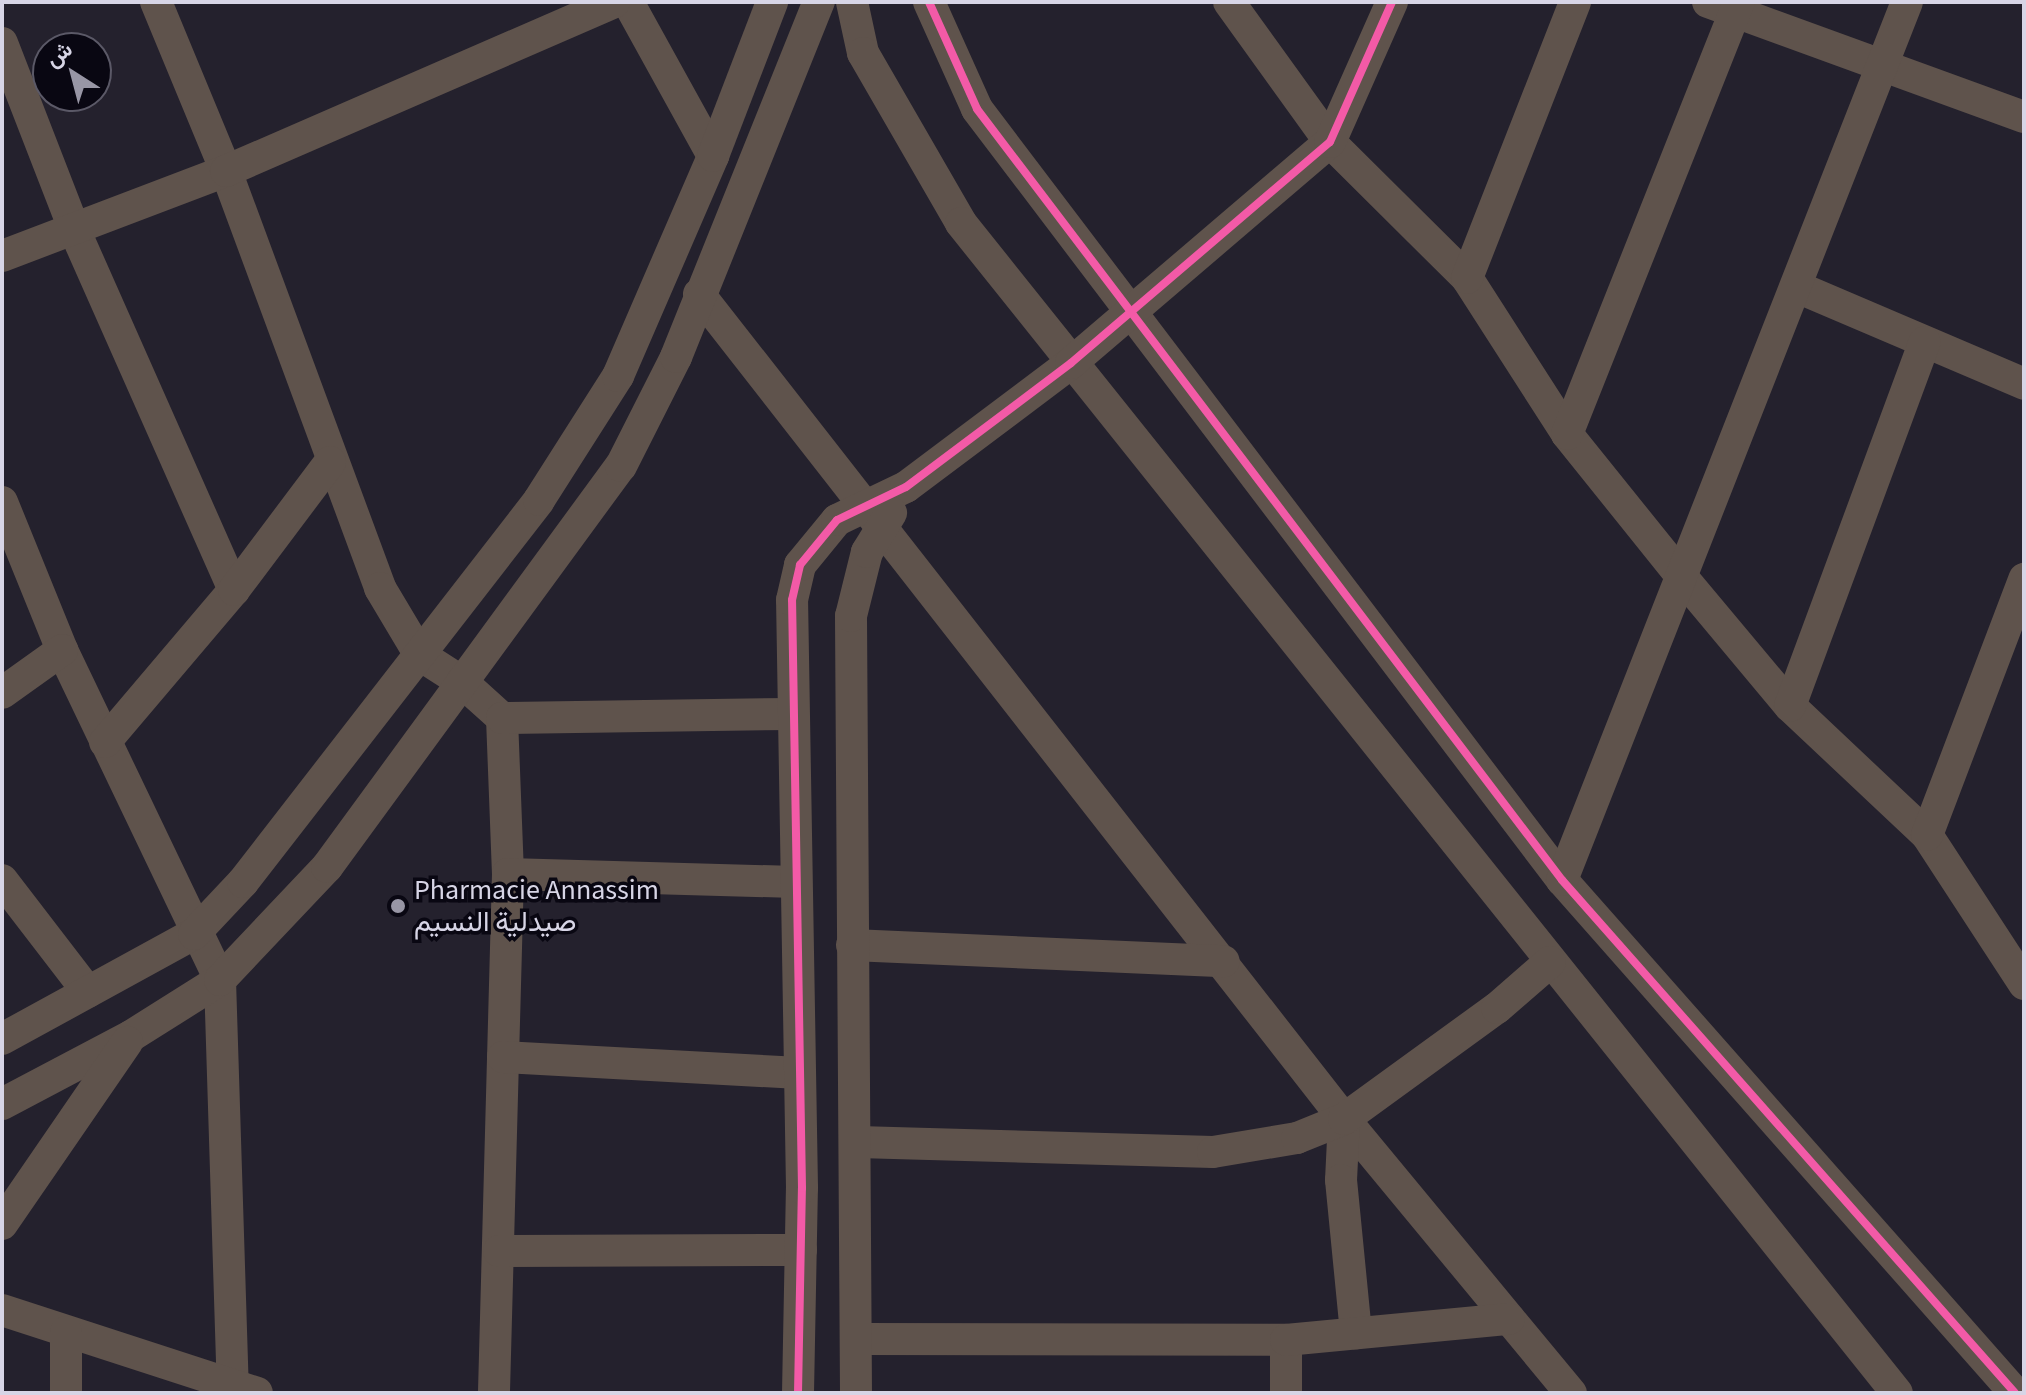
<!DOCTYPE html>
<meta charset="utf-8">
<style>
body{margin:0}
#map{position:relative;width:2026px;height:1395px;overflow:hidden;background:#24212d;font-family:"Source Sans 3",Vazirmatn,sans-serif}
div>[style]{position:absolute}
.minor>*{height:32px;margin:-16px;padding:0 16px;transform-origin:16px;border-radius:16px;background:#5f534c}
.cycleway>*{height:8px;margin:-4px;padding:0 4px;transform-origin:4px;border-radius:4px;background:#f35aa7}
.dots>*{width:22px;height:22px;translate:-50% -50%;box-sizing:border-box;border:4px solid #090712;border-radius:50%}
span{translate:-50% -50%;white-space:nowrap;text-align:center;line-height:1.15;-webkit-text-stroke:7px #090712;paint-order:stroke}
.poi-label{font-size:28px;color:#d7d5e6}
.left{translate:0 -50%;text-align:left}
.frame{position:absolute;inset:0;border:4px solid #d7d5e6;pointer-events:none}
.north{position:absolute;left:32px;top:32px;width:80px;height:80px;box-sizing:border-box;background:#090712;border:2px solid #5b5967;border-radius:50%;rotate:324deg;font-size:22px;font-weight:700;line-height:32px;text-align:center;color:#d7d5e6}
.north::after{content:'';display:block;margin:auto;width:28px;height:36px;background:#9896a5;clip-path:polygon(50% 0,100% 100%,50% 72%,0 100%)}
</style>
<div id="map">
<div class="minor">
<i style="left:156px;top:2px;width:183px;rotate:67.5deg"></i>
<i style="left:226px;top:171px;width:445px;rotate:69.7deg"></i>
<i style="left:380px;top:588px;width:78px;rotate:59.2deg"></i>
<i style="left:420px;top:655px;width:50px;rotate:32.7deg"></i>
<i style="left:462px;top:682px;width:54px;rotate:42deg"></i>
<i style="left:502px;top:718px;width:156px;rotate:87.8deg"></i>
<i style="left:508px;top:874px;width:519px;rotate:91.55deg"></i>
<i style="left:628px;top:2px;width:176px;rotate:61.1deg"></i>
<i style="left:852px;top:2px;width:52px;rotate:77.8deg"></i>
<i style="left:863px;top:53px;width:196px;rotate:60deg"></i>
<i style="left:961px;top:223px;width:1498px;rotate:51.34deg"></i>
<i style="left:929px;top:2px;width:117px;rotate:65.8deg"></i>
<i style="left:977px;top:109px;width:968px;rotate:52.81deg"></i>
<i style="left:1562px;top:880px;width:684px;rotate:48.55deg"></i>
<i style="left:1229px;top:2px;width:173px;rotate:54.2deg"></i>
<i style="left:1330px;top:142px;width:193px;rotate:44.8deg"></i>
<i style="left:1467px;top:278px;width:185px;rotate:57.3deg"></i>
<i style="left:1567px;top:434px;width:184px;rotate:51.2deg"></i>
<i style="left:1682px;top:577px;width:168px;rotate:50.1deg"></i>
<i style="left:1790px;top:706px;width:188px;rotate:43.3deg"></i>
<i style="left:1927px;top:835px;width:178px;rotate:56.9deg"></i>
<i style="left:1708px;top:2px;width:336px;rotate:20deg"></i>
<i style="left:2px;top:43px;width:199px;rotate:68.8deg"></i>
<i style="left:74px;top:229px;width:395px;rotate:66.1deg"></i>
<i style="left:2px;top:256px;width:240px;rotate:-20.8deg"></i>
<i style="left:226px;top:171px;width:423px;rotate:-23.5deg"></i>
<i style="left:1467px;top:278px;width:296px;rotate:-68.6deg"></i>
<i style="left:1797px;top:287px;width:247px;rotate:23.1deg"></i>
<i style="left:699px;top:294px;width:1047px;rotate:51.98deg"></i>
<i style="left:1344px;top:1119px;width:356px;rotate:50.4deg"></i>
<i style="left:1567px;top:434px;width:465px;rotate:-68.3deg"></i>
<i style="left:2px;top:502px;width:160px;rotate:67.9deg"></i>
<i style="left:62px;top:650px;width:366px;rotate:64.4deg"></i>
<i style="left:220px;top:980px;width:413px;rotate:88.2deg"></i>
<i style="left:2px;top:693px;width:74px;rotate:-35.6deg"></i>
<i style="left:1790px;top:706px;width:388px;rotate:-69.7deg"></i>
<i style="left:502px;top:718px;width:291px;rotate:-0.8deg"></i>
<i style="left:105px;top:742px;width:199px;rotate:-49.7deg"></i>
<i style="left:234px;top:590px;width:160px;rotate:-53.1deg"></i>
<i style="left:1927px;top:835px;width:274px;rotate:-69.2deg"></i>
<i style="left:508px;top:874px;width:288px;rotate:1.6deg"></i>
<i style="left:2px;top:880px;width:141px;rotate:52.5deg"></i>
<i style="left:1562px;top:880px;width:943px;rotate:-68.55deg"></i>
<i style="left:852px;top:945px;width:372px;rotate:2.5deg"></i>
<i style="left:2px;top:1039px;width:219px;rotate:-28.7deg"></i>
<i style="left:194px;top:934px;width:71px;rotate:-46.7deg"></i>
<i style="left:243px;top:882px;width:483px;rotate:-52.2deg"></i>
<i style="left:539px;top:500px;width:147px;rotate:-57.5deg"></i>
<i style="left:618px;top:376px;width:240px;rotate:-66.6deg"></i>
<i style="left:713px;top:156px;width:165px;rotate:-69deg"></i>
<i style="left:503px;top:1057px;width:297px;rotate:3.1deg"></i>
<i style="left:2px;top:1104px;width:146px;rotate:-27.8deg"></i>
<i style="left:131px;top:1036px;width:105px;rotate:-32.2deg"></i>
<i style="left:220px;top:980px;width:156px;rotate:-46.6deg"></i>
<i style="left:327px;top:867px;width:497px;rotate:-53.8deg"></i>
<i style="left:621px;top:466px;width:122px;rotate:-63.2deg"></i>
<i style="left:676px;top:357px;width:383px;rotate:-68.1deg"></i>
<i style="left:1344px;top:1119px;width:61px;rotate:92.8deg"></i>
<i style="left:1341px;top:1180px;width:154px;rotate:84.4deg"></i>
<i style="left:858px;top:1142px;width:355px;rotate:1.6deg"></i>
<i style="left:1213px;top:1152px;width:85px;rotate:-9.5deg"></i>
<i style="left:1297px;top:1138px;width:51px;rotate:-22deg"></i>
<i style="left:1344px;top:1119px;width:189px;rotate:-36deg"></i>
<i style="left:1497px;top:1008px;width:70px;rotate:-41deg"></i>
<i style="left:2px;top:1224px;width:221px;rotate:-55.5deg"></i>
<i style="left:499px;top:1251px;width:302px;rotate:-0.2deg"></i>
<i style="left:2px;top:1310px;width:268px;rotate:18deg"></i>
<i style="left:856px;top:1339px;width:430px;rotate:0.1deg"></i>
<i style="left:66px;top:1393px;width:61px;rotate:-90deg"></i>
<i style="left:798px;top:1393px;width:205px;rotate:-88.9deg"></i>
<i style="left:802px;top:1188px;width:588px;rotate:-90.97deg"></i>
<i style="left:792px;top:600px;width:36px;rotate:-77deg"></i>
<i style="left:800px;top:565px;width:58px;rotate:-50.6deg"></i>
<i style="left:837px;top:520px;width:76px;rotate:-25.6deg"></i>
<i style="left:906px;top:487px;width:206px;rotate:-36.9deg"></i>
<i style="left:1071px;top:363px;width:340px;rotate:-40.5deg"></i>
<i style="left:1330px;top:142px;width:153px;rotate:-66.1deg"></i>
<i style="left:856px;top:1393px;width:777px;rotate:-90.37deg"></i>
<i style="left:851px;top:616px;width:66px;rotate:-76deg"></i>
<i style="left:867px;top:552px;width:46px;rotate:-58.4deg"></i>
<i style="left:1286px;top:1393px;width:53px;rotate:-90deg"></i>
<i style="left:1286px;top:1340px;width:224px;rotate:-5.4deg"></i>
</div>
<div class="cycleway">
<i style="left:929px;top:2px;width:117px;rotate:65.8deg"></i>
<i style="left:977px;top:109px;width:968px;rotate:52.81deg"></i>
<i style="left:1562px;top:880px;width:684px;rotate:48.55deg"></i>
<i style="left:798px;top:1393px;width:205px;rotate:-88.9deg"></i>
<i style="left:802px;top:1188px;width:588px;rotate:-90.97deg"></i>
<i style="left:792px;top:600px;width:36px;rotate:-77deg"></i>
<i style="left:800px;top:565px;width:58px;rotate:-50.6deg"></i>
<i style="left:837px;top:520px;width:76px;rotate:-25.6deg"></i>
<i style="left:906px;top:487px;width:206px;rotate:-36.9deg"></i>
<i style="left:1071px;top:363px;width:340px;rotate:-40.5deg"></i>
<i style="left:1330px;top:142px;width:153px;rotate:-66.1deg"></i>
</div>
<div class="dots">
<i style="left:398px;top:906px;background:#9896a5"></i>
</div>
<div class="poi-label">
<span class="left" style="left:414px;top:906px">Pharmacie Annassim<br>صيدلية النسيم</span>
</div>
<div class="frame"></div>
<div class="north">ش</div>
</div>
